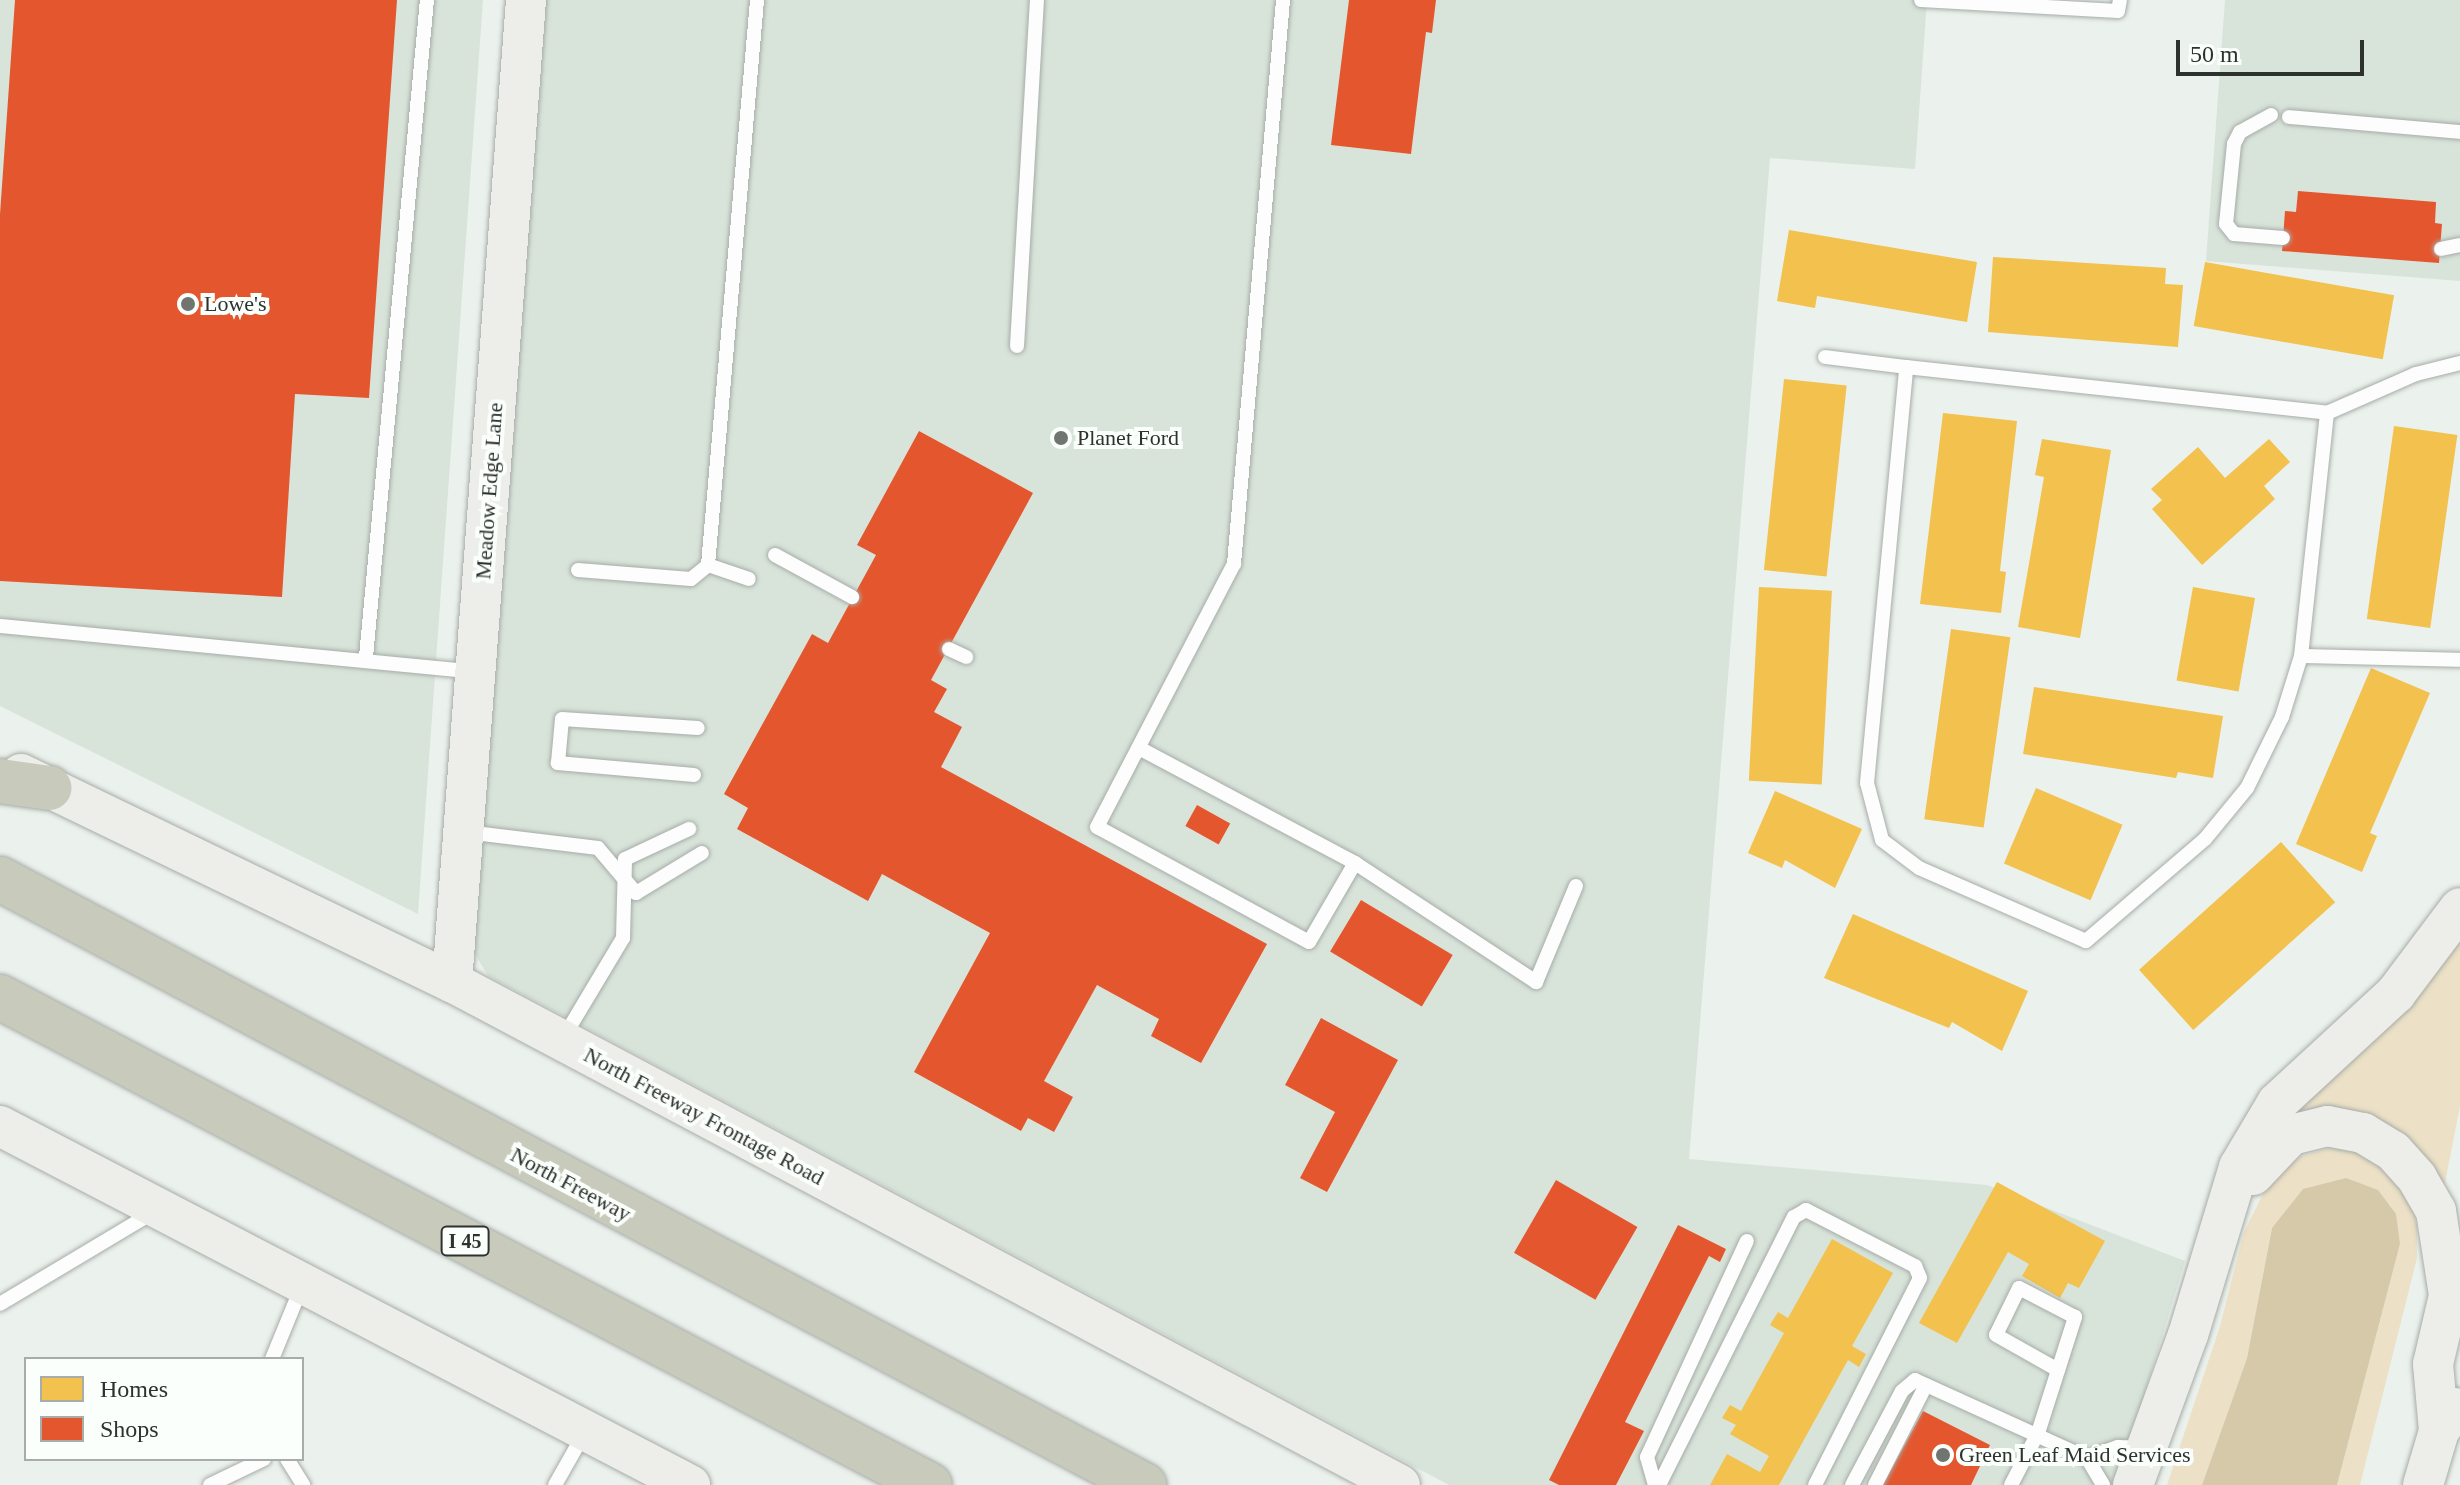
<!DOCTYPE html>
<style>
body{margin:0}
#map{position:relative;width:2460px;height:1485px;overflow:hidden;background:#ebf1ec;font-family:Georgia,serif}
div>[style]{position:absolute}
.built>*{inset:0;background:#d8e4da}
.green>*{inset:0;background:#ece1c6}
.forest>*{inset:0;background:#d6c9aa}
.homes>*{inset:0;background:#f2c14e;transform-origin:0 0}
.shops>*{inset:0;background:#e4572e;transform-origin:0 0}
.roads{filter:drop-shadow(0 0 2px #a7aca8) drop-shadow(0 0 2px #a7aca8)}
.lane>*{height:14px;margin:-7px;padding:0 7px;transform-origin:7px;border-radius:7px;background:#fcfdfc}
.secondary>*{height:40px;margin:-20px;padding:0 20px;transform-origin:20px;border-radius:20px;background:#edeee9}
.highway>*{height:44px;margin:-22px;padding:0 22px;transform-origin:22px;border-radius:22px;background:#c8cbbc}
.dots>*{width:22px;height:22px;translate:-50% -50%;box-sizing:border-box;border:4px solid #fafffb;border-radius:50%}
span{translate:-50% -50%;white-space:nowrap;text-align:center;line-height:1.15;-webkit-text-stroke:8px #fafffb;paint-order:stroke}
.shield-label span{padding:2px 6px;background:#fafffb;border:2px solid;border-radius:6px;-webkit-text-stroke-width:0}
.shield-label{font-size:20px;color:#2e322e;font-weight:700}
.poi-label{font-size:22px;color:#2e322e}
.left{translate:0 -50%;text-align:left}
.street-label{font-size:22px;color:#2e322e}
.legend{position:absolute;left:24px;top:1357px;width:280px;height:104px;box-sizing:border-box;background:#fafffb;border:2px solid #a8ada9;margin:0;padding:10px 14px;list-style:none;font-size:24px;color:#2e322e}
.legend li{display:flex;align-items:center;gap:16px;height:40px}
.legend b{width:40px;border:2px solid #a8ada9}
.scale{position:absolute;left:2176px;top:40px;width:188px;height:36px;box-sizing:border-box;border:4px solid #2e322e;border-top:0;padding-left:10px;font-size:24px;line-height:28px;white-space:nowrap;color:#2e322e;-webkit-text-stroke:6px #fafffb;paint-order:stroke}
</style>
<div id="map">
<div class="built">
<i style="clip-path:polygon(0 0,483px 0,418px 914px,0 706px)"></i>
<i style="clip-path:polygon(537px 0,1927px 0,1915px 169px,1770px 158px,1689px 1159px,1987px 1185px,2185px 1261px,2134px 1429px,2111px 1485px,1449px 1485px,488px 976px,469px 944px)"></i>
<i style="clip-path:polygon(2225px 0,2460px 0,2460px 281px,2206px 261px)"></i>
</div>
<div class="green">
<i style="clip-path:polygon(2460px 928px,2460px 1106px,2445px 1183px,2280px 1117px)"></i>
<i style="clip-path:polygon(2332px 1147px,2359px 1151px,2387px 1166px,2409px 1193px,2417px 1225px,2417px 1258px,2360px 1485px,2337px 1485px,2400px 1244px,2272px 1228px,2247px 1358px,2202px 1485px,2167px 1485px,2220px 1326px,2244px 1232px,2271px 1178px,2299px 1157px)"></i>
</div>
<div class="forest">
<i style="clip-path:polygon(2346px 1178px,2378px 1190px,2396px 1214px,2400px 1244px,2337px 1485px,2202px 1485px,2247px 1358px,2272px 1228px,2303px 1189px)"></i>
</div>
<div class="homes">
<i style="clip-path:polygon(1789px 230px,1977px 262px,1967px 322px,1817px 296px,1815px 308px,1777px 301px)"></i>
<i style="clip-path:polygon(1993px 257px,2166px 268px,2165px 284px,2183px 285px,2178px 347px,1988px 332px)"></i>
<i style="left:2205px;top:262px;width:192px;height:65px;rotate:10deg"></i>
<i style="left:1784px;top:379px;width:63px;height:192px;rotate:6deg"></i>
<i style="clip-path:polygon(1943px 413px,2017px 421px,2000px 571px,2006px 572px,2001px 613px,1920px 604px)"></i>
<i style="left:2394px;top:426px;width:64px;height:195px;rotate:8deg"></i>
<i style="clip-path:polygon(2042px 439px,2111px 450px,2080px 638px,2018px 627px,2044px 477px,2035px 475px)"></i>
<i style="clip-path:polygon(2269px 439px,2290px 462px,2264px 486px,2275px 499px,2202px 565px,2152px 509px,2162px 500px,2151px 489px,2198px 447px,2225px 478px)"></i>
<i style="left:1759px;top:587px;width:73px;height:194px;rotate:3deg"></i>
<i style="left:2193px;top:587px;width:63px;height:95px;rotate:10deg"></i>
<i style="left:1951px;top:629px;width:60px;height:192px;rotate:8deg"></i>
<i style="clip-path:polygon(2371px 668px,2430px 693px,2370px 833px,2377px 836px,2362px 872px,2296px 844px)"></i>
<i style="clip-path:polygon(2034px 687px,2223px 716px,2213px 778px,2178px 772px,2176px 778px,2023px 754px)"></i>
<i style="left:2036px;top:788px;width:94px;height:82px;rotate:23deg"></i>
<i style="clip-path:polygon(1775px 791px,1862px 829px,1835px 888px,1785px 860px,1782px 868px,1748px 853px)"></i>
<i style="left:2281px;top:842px;width:81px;height:191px;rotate:48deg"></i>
<i style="clip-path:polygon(1853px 914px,2028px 991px,2002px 1051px,1952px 1022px,1949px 1028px,1824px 978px)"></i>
<i style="clip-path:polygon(1997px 1182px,2105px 1241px,2079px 1288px,2068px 1283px,2060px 1298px,2022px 1276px,2029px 1264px,2008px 1252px,1957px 1343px,1919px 1323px)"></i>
<i style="clip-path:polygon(1832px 1239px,1893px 1273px,1852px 1346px,1866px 1354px,1859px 1367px,1848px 1360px,1779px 1485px,1710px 1485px,1727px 1454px,1760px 1472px,1769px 1456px,1730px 1434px,1736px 1425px,1722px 1418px,1730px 1405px,1741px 1411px,1784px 1333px,1770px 1325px,1778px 1312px,1788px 1318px)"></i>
</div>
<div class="shops">
<i style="clip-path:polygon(15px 0,397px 0,369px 398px,295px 394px,282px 597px,0 581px,0 214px)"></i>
<i style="clip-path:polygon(1349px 0,1436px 0,1432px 33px,1426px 32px,1411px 154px,1331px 145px)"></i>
<i style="clip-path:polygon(2298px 191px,2436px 202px,2435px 223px,2442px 224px,2439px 263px,2282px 251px,2285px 211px,2296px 212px)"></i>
<i style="clip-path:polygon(919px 431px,1033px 493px,931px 680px,947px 689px,934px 712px,962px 727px,941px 767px,1267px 944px,1201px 1063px,1151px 1036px,1159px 1019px,1097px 985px,1044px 1081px,1073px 1097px,1054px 1132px,1028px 1118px,1021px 1131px,914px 1072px,990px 933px,882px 874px,868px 901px,737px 829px,748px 808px,724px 794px,812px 634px,828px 643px,876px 555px,857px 545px)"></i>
<i style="left:1197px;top:805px;width:38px;height:24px;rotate:29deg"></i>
<i style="left:1361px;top:900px;width:107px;height:60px;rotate:31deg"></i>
<i style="clip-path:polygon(1321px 1018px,1398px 1060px,1327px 1192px,1300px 1178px,1335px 1112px,1285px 1085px)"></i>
<i style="left:1556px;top:1180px;width:94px;height:84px;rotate:30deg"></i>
<i style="clip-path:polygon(1678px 1225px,1726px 1249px,1720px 1262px,1709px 1256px,1625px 1422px,1644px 1431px,1616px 1485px,1559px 1485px,1549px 1480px)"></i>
<i style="clip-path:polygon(1923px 1411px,1990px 1445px,1971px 1485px,1883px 1485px)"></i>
</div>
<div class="roads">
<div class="lane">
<i style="left:1921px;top:0;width:197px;rotate:3.2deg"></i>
<i style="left:2118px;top:11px;width:11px;rotate:-80deg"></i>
<i style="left:2271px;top:115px;width:35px;rotate:151deg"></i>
<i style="left:2240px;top:132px;width:13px;rotate:117deg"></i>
<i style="left:2234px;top:144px;width:80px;rotate:95.7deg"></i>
<i style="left:2226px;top:224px;width:13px;rotate:51deg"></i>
<i style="left:2234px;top:234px;width:49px;rotate:4.7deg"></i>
<i style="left:2289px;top:117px;width:172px;rotate:5deg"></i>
<i style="left:2441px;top:249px;width:19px;rotate:-12deg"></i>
<i style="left:1017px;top:346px;width:347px;rotate:-86.7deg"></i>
<i style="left:1825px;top:357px;width:82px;rotate:7deg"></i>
<i style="left:2327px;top:413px;width:244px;rotate:96.1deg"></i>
<i style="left:2301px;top:656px;width:64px;rotate:107.3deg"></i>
<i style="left:2282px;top:717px;width:79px;rotate:116.2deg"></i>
<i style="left:2247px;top:788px;width:66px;rotate:129.5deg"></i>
<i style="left:2205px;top:839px;width:157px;rotate:139.4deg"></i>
<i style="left:2086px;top:941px;width:182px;rotate:-156.4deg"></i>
<i style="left:1919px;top:868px;width:46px;rotate:-142.9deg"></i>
<i style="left:1882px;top:840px;width:59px;rotate:-104.7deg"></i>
<i style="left:1867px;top:783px;width:418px;rotate:-84.6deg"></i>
<i style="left:1906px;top:367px;width:424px;rotate:6.2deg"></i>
<i style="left:2327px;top:413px;width:97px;rotate:-23.7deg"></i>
<i style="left:2416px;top:374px;width:45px;rotate:-14deg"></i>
<i style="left:775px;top:555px;width:88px;rotate:28.6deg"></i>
<i style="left:708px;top:565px;width:43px;rotate:18.9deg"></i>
<i style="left:578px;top:570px;width:113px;rotate:4.6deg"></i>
<i style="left:691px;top:579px;width:22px;rotate:-39deg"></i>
<i style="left:708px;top:565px;width:567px;rotate:-85.04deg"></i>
<i style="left:0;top:626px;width:473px;rotate:5.5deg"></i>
<i style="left:949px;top:649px;width:19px;rotate:25deg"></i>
<i style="left:2301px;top:656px;width:159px;rotate:1.4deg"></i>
<i style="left:366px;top:657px;width:660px;rotate:-84.7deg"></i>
<i style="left:1139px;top:748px;width:245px;rotate:28deg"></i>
<i style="left:1355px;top:863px;width:91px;rotate:120.2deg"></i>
<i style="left:1309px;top:942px;width:241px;rotate:-151.5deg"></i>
<i style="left:1097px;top:827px;width:297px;rotate:-62.5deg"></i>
<i style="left:1234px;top:564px;width:566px;rotate:-85.03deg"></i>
<i style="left:694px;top:775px;width:137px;rotate:-175deg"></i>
<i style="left:558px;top:763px;width:44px;rotate:-84.8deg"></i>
<i style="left:562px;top:719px;width:136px;rotate:3.8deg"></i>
<i style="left:466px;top:832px;width:133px;rotate:6.9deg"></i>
<i style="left:598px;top:848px;width:59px;rotate:49.8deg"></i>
<i style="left:636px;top:893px;width:77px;rotate:-31.2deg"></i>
<i style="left:1355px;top:863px;width:217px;rotate:33.3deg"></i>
<i style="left:1536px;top:982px;width:104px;rotate:-67.4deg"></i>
<i style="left:562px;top:1040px;width:119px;rotate:-59.1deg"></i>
<i style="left:623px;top:938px;width:79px;rotate:-88.5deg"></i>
<i style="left:625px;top:859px;width:71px;rotate:-25.1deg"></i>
<i style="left:0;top:1304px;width:177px;rotate:-30.9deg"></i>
<i style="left:272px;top:1359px;width:79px;rotate:-67.7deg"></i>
<i style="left:2087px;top:1458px;width:33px;rotate:-20deg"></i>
<i style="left:2118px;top:1447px;width:23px;rotate:2deg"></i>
<i style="left:287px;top:1459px;width:31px;rotate:58deg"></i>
<i style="left:210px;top:1485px;width:60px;rotate:-25.7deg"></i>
<i style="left:555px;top:1485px;width:61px;rotate:-60.5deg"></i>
<i style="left:1655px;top:1485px;width:29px;rotate:-106deg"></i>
<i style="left:1647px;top:1457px;width:238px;rotate:-65.2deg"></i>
<i style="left:1659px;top:1485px;width:300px;rotate:-63.3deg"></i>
<i style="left:1794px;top:1217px;width:14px;rotate:-30deg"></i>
<i style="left:1806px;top:1210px;width:123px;rotate:27.2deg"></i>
<i style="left:1915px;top:1266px;width:13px;rotate:67deg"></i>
<i style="left:1920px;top:1278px;width:232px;rotate:116.9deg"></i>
<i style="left:1852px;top:1485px;width:106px;rotate:-62deg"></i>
<i style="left:1902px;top:1391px;width:17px;rotate:-40deg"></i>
<i style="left:1915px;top:1380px;width:189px;rotate:24.4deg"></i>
<i style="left:2087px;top:1458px;width:31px;rotate:59deg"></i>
<i style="left:1875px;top:1485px;width:112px;rotate:-63deg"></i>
<i style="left:2011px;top:1485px;width:59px;rotate:-62.6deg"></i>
<i style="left:2038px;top:1433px;width:122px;rotate:-72.3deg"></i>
<i style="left:2075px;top:1317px;width:63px;rotate:-152.6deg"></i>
<i style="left:2019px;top:1288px;width:52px;rotate:116.1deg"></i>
<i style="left:1996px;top:1335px;width:71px;rotate:29.4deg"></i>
</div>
<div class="secondary">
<i style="left:21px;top:774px;width:479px;rotate:25.8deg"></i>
<i style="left:452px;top:982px;width:1073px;rotate:27.95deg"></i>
<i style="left:452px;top:982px;width:985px;rotate:-85.69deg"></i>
<i style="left:0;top:1126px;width:778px;rotate:27.49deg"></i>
<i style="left:2253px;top:1175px;width:55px;rotate:-46.5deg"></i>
<i style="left:2291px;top:1135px;width:37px;rotate:-14deg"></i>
<i style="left:2327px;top:1126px;width:37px;rotate:11deg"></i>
<i style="left:2363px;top:1133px;width:35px;rotate:31deg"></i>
<i style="left:2393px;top:1151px;width:36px;rotate:48deg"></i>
<i style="left:2417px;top:1178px;width:38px;rotate:60deg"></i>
<i style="left:2436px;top:1211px;width:85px;rotate:81.2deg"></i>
<i style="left:2439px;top:1431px;width:67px;rotate:-95.1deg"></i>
<i style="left:2433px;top:1364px;width:97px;rotate:-76.8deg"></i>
<i style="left:2133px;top:1485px;width:160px;rotate:-69.9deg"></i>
<i style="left:2188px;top:1335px;width:176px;rotate:-73.1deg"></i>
<i style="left:2239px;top:1167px;width:74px;rotate:-59.3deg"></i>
<i style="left:2277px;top:1103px;width:162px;rotate:-42.7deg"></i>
<i style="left:2396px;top:993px;width:106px;rotate:-53deg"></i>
<i style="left:2423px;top:1485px;width:56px;rotate:-73.5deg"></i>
<i style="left:2439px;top:1431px;width:28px;rotate:-55deg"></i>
</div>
<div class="highway">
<i style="left:0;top:781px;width:50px;rotate:8deg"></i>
<i style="left:0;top:879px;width:1295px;rotate:27.91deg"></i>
<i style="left:0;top:997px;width:1050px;rotate:27.69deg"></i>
</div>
</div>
<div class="dots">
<i style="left:188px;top:304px;background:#707570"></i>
<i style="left:1061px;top:438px;background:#707570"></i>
<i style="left:1943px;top:1455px;background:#707570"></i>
</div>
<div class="shield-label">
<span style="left:465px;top:1241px">I 45</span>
</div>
<div class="poi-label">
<span class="left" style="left:204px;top:304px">Lowe's</span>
<span class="left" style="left:1077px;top:438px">Planet Ford</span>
<span class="left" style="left:1959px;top:1455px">Green Leaf Maid Services</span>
</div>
<div class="street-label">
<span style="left:489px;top:491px;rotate:-86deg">Meadow Edge Lane</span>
<span style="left:704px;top:1116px;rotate:28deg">North Freeway Frontage Road</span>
<span style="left:571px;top:1184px;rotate:28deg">North Freeway</span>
</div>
<ul class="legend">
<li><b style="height:22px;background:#f2c14e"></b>Homes</li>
<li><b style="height:22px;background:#e4572e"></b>Shops</li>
</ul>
<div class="scale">50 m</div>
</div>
